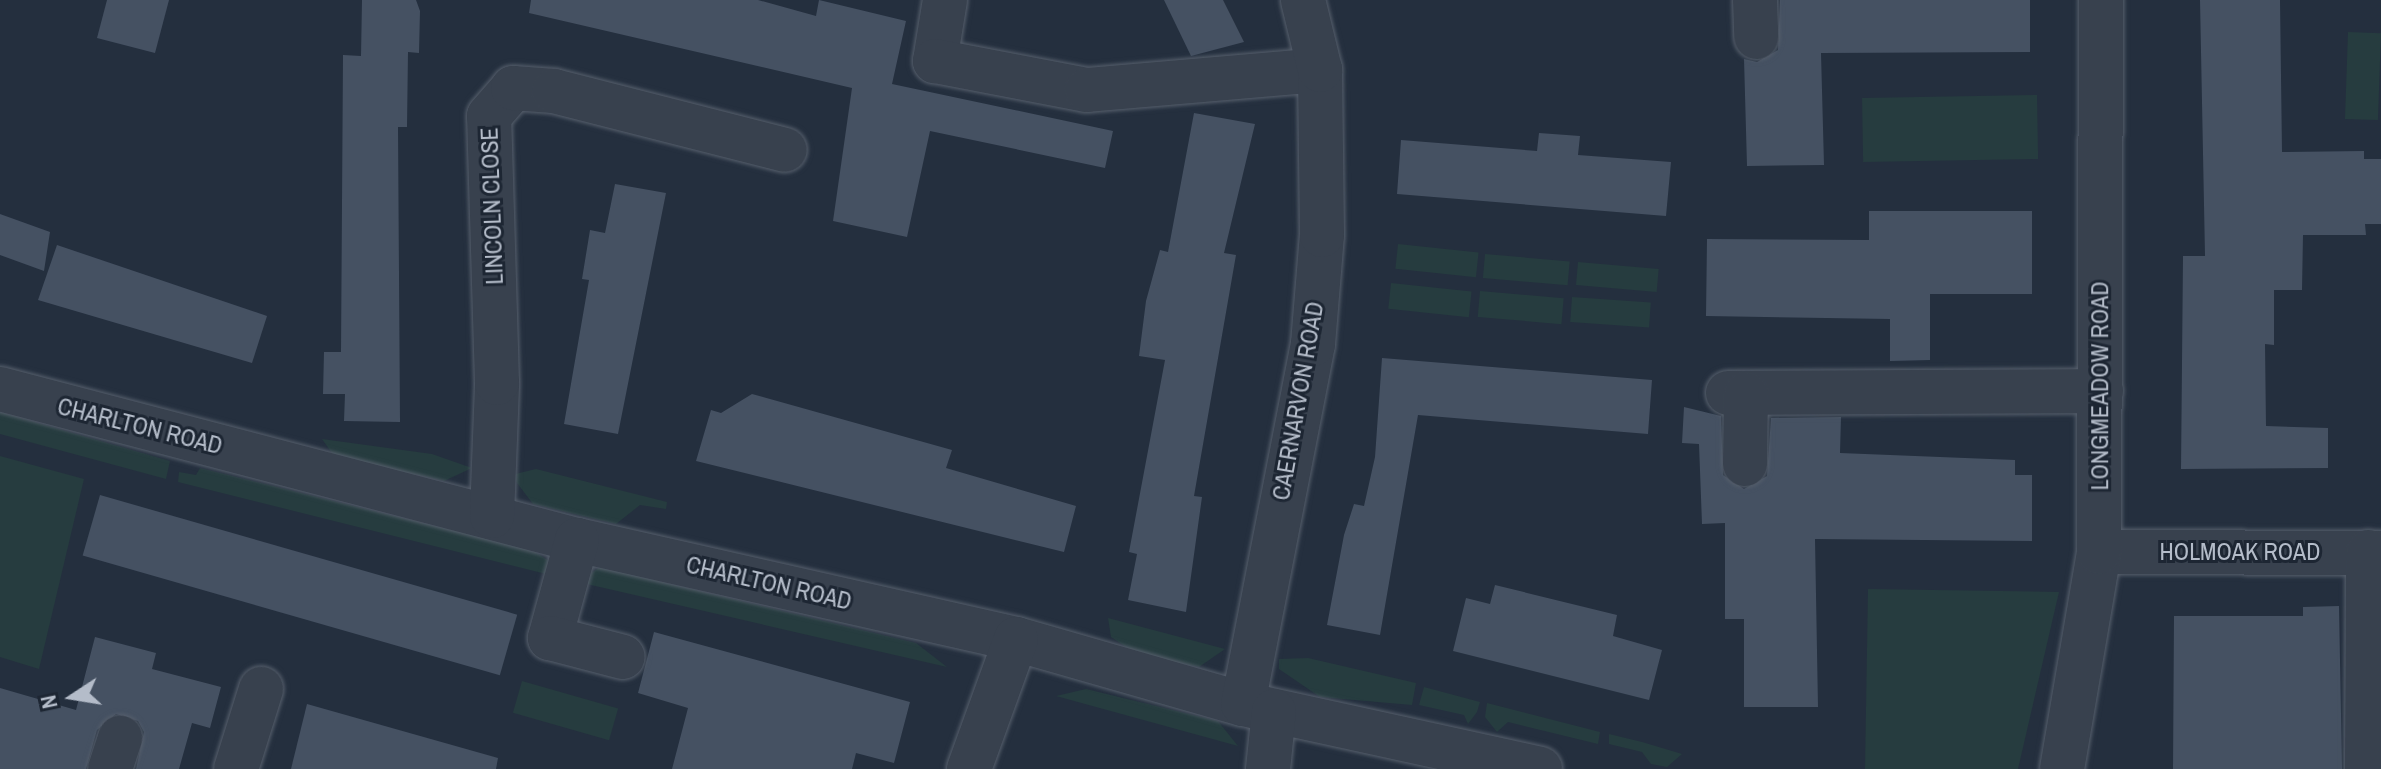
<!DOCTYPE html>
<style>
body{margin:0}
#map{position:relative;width:2381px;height:769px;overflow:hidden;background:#242f3e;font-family:"Archivo Narrow",sans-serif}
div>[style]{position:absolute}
.green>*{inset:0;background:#263c3f;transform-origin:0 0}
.building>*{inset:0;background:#455162;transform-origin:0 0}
.roads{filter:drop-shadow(0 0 2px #565f6c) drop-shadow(0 0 2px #565f6c)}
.minor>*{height:44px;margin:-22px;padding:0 22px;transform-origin:22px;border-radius:22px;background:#38414e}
span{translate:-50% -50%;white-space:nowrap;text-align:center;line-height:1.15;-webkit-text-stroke:6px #1d2633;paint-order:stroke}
.street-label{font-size:24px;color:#b4bcc9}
.north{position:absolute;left:32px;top:657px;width:80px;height:80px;-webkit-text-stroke:6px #1d2633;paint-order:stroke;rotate:258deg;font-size:22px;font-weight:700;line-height:32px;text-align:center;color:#b4bcc9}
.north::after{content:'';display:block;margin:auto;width:28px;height:36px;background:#b4bcc9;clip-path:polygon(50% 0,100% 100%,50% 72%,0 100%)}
</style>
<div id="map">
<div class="green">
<i style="left:2348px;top:32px;width:33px;height:87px;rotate:2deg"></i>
<i style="left:2037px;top:95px;width:64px;height:175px;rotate:89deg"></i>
<i style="left:1398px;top:244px;width:81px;height:25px;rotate:6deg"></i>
<i style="left:1485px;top:254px;width:85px;height:24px;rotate:5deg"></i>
<i style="left:1578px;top:262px;width:81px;height:23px;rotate:5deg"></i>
<i style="left:1391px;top:283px;width:81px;height:26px;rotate:6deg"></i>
<i style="left:1480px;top:291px;width:84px;height:26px;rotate:5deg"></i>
<i style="left:1572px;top:297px;width:79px;height:25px;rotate:4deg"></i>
<i style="clip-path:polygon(0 412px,170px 461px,166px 479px,0 434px)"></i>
<i style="clip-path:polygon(322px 439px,432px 454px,472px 468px,444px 481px,334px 456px)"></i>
<i style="clip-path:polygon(0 456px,84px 479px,39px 669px,0 657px)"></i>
<i style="clip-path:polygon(200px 468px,532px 550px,549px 561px,550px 575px,178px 482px,179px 472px,196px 475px)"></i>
<i style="clip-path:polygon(536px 469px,667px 502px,666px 509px,640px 505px,616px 524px,533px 504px,511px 475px)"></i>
<i style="clip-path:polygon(600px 567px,916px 643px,947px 667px,578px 582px)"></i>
<i style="clip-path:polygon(1868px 589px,2059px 592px,2018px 769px,1865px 769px)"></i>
<i style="clip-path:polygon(1108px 618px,1225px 649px,1199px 667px,1138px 655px,1111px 637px)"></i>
<i style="clip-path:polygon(1308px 658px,1416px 683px,1412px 705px,1320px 697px,1279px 669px,1279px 659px)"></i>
<i style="left:522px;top:681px;width:100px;height:33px;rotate:16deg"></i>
<i style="clip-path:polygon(1424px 687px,1480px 702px,1477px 712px,1468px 724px,1464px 715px,1419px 705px)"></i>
<i style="clip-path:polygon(1086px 689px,1218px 721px,1238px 746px,1056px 696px)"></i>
<i style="clip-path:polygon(1487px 703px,1600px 732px,1598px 744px,1508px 722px,1497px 732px,1485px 717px)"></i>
<i style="clip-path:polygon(1609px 734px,1642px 742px,1682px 754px,1667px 767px,1651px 764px,1642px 752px,1609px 744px)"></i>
</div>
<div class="building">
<i style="clip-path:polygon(107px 0,169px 0,155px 53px,97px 38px)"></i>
<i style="clip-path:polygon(362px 0,416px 0,420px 11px,419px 53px,408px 52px,407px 127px,398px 127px,400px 422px,344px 421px,345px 394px,323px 394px,324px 352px,341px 352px,343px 55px,361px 56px)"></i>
<i style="clip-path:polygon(531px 0,758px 0,816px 16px,819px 0,906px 21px,892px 84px,1113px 131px,1105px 168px,930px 131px,907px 237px,833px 221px,852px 88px,529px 13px)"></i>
<i style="clip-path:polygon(1164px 0,1223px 0,1244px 42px,1191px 56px)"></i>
<i style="clip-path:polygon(1780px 0,2030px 0,2030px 52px,1821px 53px,1824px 165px,1747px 166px,1744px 59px,1757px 62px,1778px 50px)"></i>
<i style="clip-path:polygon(2200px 0,2280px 0,2282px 152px,2364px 151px,2364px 159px,2381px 159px,2381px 224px,2365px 224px,2366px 235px,2303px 235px,2302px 290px,2274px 290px,2274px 345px,2265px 344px,2266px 426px,2328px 428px,2328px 468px,2181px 469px,2183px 256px,2205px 256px)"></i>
<i style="clip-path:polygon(1194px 113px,1255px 124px,1224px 253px,1236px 255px,1194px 496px,1202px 497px,1186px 612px,1128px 600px,1137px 554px,1129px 552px,1165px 360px,1139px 356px,1146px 301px,1160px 250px,1168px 252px)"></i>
<i style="clip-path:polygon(1539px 133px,1580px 136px,1578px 155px,1671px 162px,1666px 216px,1397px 194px,1401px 140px,1537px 151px)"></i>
<i style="clip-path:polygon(615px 184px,666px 193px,618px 434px,564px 424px,589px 280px,582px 279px,590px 230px,605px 233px)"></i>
<i style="clip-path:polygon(1869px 211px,2032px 211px,2032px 294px,1930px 294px,1930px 360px,1890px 361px,1890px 319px,1706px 316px,1707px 239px,1869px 240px)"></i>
<i style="clip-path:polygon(0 214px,50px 232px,44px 271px,0 255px)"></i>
<i style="clip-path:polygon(57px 245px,267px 316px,252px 363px,38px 300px)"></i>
<i style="clip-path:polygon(1382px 358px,1652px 380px,1648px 434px,1418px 415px,1380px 635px,1327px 625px,1344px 535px,1354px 504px,1364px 506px,1375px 457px)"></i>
<i style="clip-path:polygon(752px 394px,952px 450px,946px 468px,1076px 506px,1064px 552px,696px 461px,711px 410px,721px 413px)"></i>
<i style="clip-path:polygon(1684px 407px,1721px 416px,1723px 475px,1744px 489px,1767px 476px,1771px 418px,1841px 417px,1840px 453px,2015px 460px,2015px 475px,2032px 475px,2032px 541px,1815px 539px,1818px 707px,1744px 707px,1744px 619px,1725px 619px,1725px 523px,1702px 524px,1699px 444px,1682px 443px)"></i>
<i style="left:100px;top:495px;width:434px;height:63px;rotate:16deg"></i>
<i style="clip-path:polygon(1495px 585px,1617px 615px,1613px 636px,1662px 650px,1649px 700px,1453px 651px,1466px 598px,1490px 604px)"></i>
<i style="clip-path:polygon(2339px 606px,2342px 769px,2173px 769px,2174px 616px,2303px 616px,2303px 607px)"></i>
<i style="clip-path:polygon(654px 632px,910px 702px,894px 763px,856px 753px,852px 769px,672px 769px,688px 708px,638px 693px)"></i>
<i style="clip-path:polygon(95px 637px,156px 653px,152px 669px,221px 687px,210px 728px,192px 723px,179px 769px,136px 769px,144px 732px,138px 721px,116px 714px,97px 730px,86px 769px,0 769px,0 688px,76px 710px)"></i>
<i style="clip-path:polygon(307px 704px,498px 758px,496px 769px,291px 769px)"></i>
</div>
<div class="roads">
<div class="minor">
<i style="left:945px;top:0;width:62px;rotate:99.3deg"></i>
<i style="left:935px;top:61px;width:155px;rotate:10.8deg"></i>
<i style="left:1087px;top:90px;width:234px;rotate:-4.9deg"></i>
<i style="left:1755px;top:0;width:37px;rotate:88deg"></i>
<i style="left:0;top:389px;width:596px;rotate:14.67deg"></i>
<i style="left:577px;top:540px;width:450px;rotate:12.7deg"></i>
<i style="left:1016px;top:639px;width:236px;rotate:16deg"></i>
<i style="left:1243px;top:704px;width:304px;rotate:12.3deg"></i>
<i style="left:1728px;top:393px;width:373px;rotate:-0.3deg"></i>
<i style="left:1745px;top:464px;width:70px;rotate:-89.2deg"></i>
<i style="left:492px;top:516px;width:133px;rotate:-87.8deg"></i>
<i style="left:497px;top:383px;width:267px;rotate:-91.7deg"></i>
<i style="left:489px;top:116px;width:37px;rotate:-49deg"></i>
<i style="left:513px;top:88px;width:41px;rotate:4.2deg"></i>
<i style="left:554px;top:91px;width:238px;rotate:14.3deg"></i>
<i style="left:577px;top:540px;width:102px;rotate:105.4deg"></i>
<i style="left:550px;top:638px;width:75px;rotate:14.6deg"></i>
<i style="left:2099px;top:552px;width:282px;rotate:0.2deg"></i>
<i style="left:1243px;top:704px;width:367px;rotate:-79deg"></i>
<i style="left:1313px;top:344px;width:109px;rotate:-85.3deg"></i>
<i style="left:1322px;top:235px;width:165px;rotate:-90.7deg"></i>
<i style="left:1320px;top:70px;width:72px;rotate:-103.7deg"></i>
<i style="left:110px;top:769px;width:33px;rotate:-72deg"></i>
<i style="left:236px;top:769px;width:84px;rotate:-72.6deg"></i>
<i style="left:969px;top:769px;width:138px;rotate:-70.1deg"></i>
<i style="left:1268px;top:769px;width:58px;rotate:-84.1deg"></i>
<i style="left:2062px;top:769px;width:220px;rotate:-80.3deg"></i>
<i style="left:2099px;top:552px;width:552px;rotate:-89.79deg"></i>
<i style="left:2367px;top:769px;width:217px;rotate:-89.7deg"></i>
</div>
</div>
<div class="street-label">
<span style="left:492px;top:206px;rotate:-92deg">LINCOLN CLOSE</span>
<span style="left:2100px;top:386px;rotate:-90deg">LONGMEADOW ROAD</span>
<span style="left:1298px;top:401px;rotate:-80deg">CAERNARVON ROAD</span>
<span style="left:140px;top:426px;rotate:14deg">CHARLTON ROAD</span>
<span style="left:2240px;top:552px">HOLMOAK ROAD</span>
<span style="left:769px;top:583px;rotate:13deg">CHARLTON ROAD</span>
</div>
<div class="north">N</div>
</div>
